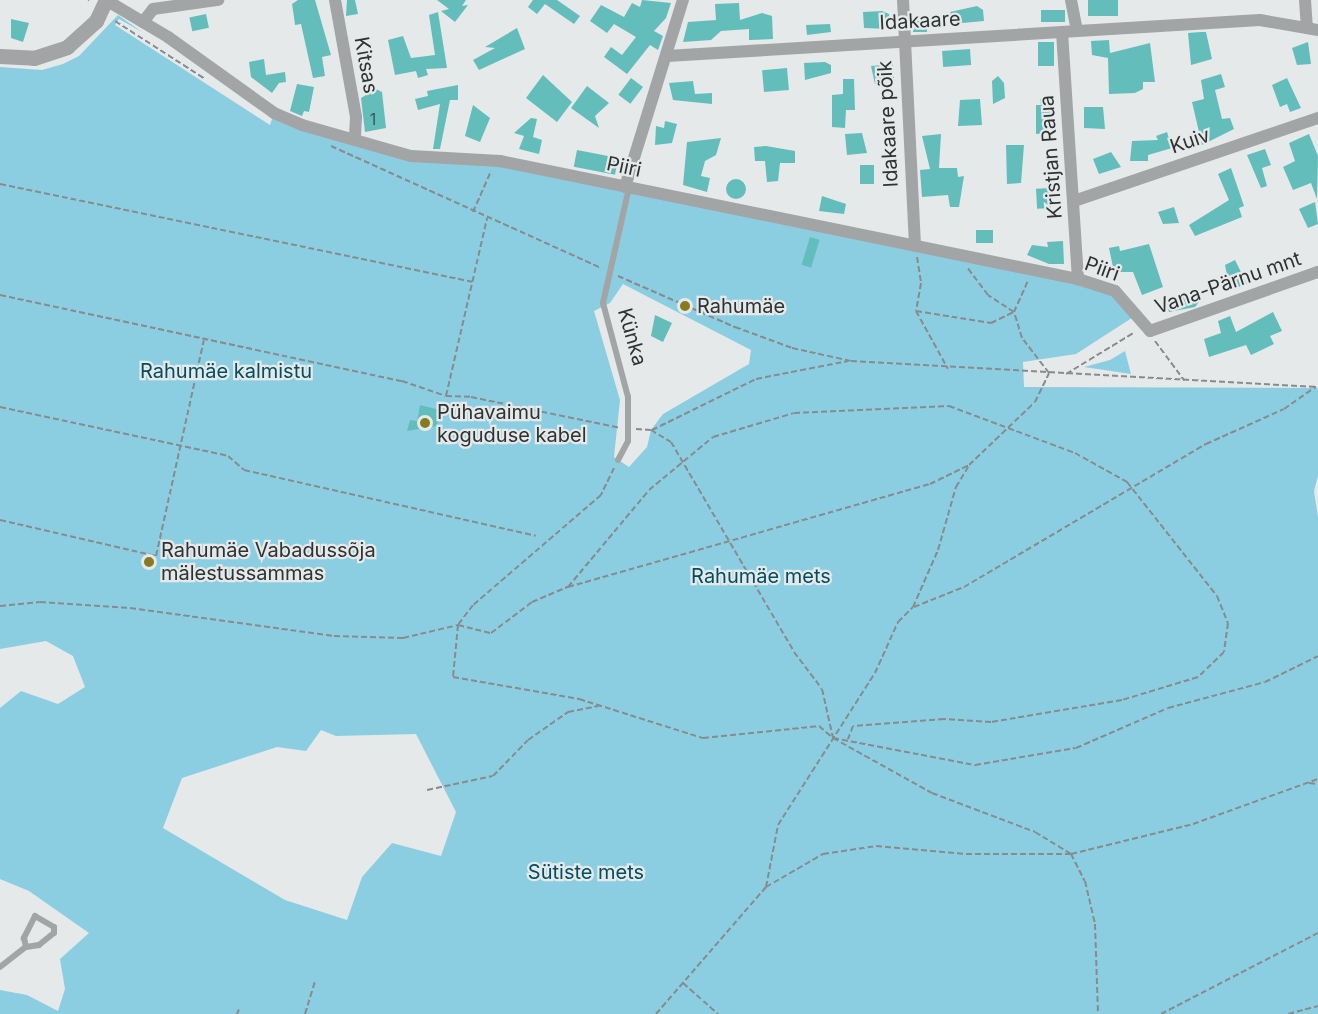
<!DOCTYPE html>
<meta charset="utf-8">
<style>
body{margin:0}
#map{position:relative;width:1318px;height:1014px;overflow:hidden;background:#e5e9ea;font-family:Inter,sans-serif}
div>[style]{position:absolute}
.green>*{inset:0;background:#8bcee2}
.building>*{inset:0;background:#63bdbb;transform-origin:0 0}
.round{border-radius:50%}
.path>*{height:2px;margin-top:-1px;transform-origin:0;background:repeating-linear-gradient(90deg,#888b8c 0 6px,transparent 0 9px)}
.service>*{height:6px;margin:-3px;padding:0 3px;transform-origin:3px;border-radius:3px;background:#a3a4a5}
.minor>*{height:12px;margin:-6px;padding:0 6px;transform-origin:6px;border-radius:6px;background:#a3a4a5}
.tertiary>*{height:15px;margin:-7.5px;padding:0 7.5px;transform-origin:7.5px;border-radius:7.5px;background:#a3a4a5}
.dots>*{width:16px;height:16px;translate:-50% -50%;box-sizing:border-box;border:3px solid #e5e9ea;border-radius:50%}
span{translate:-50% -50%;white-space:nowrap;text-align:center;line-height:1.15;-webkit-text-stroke:4.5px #e5e9ea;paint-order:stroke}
.number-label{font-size:16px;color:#3d5554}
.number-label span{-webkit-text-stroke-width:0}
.street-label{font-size:20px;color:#303232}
.poi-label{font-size:20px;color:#303232}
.left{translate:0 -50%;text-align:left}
.park-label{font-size:20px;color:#024e5e}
</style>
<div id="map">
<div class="green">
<i style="clip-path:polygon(evenodd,118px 15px,142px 32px,119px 19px,115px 25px,270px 125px,274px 113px,411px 156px,450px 155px,1115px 291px,1138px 314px,1076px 354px,1023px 362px,1024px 387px,1318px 388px,1318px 476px,1314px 491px,1318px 517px,1318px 1014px,0 1014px,0 990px,27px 995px,58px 1011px,65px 989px,60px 959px,89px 933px,29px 891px,0 879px,0 708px,21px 691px,58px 704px,85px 687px,73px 656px,46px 641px,0 649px,0 67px,42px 70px,63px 64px,79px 56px,118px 15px,623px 284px,751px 350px,749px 364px,663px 414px,651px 430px,647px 447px,629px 467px,614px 457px,620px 400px,594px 311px,610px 303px,623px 284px,118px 15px,321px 730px,336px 736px,416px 734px,456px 812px,441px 856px,392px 843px,362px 877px,347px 920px,285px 900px,163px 828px,182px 778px,277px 747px,306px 751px,321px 730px)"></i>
<i style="clip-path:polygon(1125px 351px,1131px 374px,1084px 367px,1110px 360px)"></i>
</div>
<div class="building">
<i style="clip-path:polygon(298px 0,315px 0,331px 55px,322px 57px,325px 76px,313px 78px,301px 24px,295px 25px,294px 17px,292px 4px)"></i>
<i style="clip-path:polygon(347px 0,355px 0,358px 14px,346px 16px)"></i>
<i style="clip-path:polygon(437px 0,466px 0,462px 6px,468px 5px,455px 22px,441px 11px,449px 9px)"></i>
<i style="clip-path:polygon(533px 0,557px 0,580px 16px,574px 24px,545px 4px,537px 14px,528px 7px)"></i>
<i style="clip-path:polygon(642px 0,671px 3px,666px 18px,654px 31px,663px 36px,658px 50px,650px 45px,627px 74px,604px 57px,611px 47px,622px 55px,636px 37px,614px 24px,607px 33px,590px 21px,601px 5px,624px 17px,632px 3px,640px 7px)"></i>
<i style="left:1088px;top:0;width:30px;height:16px"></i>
<i style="clip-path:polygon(739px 3px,740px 20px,762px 13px,772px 16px,773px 39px,749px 40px,749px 29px,721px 31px,711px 40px,683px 42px,688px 22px,716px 20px,715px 4px)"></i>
<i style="clip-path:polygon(977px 6px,983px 10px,984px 21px,951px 24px,950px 12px)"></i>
<i style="left:1041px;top:10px;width:24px;height:12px"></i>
<i style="clip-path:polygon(882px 11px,889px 14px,890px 29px,864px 28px,863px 12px)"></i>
<i style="clip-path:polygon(438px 12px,447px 68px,426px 69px,428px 75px,418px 78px,416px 71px,395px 75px,388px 40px,403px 36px,411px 58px,435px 55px,429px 15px)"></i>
<i style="left:206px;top:14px;width:14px;height:17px;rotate:78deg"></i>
<i style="left:913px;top:18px;width:14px;height:14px"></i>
<i style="clip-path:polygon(11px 19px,29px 23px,23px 42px,11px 38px)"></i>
<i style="clip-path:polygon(830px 24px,831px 32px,807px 35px,806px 25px)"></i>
<i style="clip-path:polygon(517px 28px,525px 49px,479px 70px,473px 60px,495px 48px,485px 47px)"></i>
<i style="clip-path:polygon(1201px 32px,1206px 32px,1212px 59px,1191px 65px,1188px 33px)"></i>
<i style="clip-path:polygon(1109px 40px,1110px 53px,1150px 43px,1155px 82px,1143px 82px,1143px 89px,1135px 93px,1109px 94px,1108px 58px,1092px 55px,1091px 41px)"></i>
<i style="left:1038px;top:42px;width:16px;height:24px"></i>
<i style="clip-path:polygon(1308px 42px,1311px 64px,1297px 65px,1292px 48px)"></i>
<i style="left:970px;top:49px;width:16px;height:28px;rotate:86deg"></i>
<i style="clip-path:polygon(264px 59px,266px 75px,285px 72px,286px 82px,279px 83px,272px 93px,251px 77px,249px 62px)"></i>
<i style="clip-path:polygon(825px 62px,831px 65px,831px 73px,805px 80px,804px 63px)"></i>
<i style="clip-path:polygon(893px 64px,894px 78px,875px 84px,871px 66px)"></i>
<i style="left:787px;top:68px;width:22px;height:25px;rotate:85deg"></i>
<i style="clip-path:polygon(1221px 74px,1225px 87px,1215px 90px,1222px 119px,1230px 118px,1234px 129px,1202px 145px,1192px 102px,1204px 99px,1201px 80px)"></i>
<i style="clip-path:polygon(543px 75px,572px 102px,557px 122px,526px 98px)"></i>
<i style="clip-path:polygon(998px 76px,1004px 83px,1005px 98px,993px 104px,992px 81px)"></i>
<i style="left:631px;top:78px;width:15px;height:21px;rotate:37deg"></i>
<i style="clip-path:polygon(1287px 78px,1301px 108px,1290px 112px,1287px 104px,1280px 107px,1272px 85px)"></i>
<i style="clip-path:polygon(843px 79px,854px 79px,855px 110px,846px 110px,845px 128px,832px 127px,832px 95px,843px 94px)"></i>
<i style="clip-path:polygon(693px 81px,695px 94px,712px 93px,712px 104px,673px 100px,669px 83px)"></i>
<i style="clip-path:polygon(297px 84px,314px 87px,309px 112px,304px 111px,302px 116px,290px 111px)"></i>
<i style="clip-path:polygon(458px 85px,458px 100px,450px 100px,440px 149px,433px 149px,440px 104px,418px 110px,415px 99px,428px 96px,427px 91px)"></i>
<i style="clip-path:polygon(587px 86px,609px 103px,595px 116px,599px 128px,571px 108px)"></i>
<i style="clip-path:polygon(376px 89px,382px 92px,386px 128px,365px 132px,361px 98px)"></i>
<i style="clip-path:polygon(980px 99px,982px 125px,958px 126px,960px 100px)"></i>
<i style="clip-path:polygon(1040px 99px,1054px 99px,1051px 133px,1036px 134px,1036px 105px,1041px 105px)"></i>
<i style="clip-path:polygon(473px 105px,490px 118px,480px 142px,465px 136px)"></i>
<i style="clip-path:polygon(1084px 107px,1103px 107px,1105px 129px,1084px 128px)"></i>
<i style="clip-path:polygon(531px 118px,537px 119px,533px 137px,542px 140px,539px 154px,519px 149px,524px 136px,514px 133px)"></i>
<i style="clip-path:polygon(665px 121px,677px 124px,672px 143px,655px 145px,656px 126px,664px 128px)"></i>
<i style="clip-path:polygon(1167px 132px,1172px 148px,1148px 155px,1148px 161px,1130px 161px,1132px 141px,1158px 140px,1156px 136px)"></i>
<i style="clip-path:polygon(862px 133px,867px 153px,847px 155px,845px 134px)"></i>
<i style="clip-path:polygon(941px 134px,939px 168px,957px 168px,958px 177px,964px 176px,959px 207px,950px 207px,948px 195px,922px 197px,920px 170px,930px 169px,922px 136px)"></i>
<i style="clip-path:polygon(1309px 134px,1318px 156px,1317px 199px,1311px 183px,1293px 190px,1283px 167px,1295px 161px,1289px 143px)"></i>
<i style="clip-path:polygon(721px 138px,716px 155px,705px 161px,701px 176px,710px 178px,707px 192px,683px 185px,687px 142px)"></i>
<i style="clip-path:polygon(1006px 145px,1024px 145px,1021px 183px,1007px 184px)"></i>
<i style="clip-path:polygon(766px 146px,795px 151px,795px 163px,780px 163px,778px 181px,767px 182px,765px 161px,755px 161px,754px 147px)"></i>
<i style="clip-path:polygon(1265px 149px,1271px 165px,1262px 168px,1267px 186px,1261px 188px,1247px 155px)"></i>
<i style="left:577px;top:150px;width:42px;height:17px;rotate:11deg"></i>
<i style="clip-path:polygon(1111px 152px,1121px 167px,1099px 174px,1093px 159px)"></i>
<i style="left:874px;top:165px;width:19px;height:14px;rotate:90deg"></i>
<i style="clip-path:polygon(1231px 168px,1244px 206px,1239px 208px,1242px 217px,1195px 236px,1189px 225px,1229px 200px,1218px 174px)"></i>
<i class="round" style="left:726px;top:179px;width:20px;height:20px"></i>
<i style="left:1050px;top:188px;width:20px;height:14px;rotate:87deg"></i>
<i style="clip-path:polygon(822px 196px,846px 204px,844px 214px,819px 211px)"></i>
<i style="clip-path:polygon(1315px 202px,1318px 224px,1308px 228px,1299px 209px)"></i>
<i style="clip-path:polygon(1174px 207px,1179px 223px,1163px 224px,1158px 212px)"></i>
<i style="left:976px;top:230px;width:17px;height:13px"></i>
<i style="left:810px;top:237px;width:10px;height:29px;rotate:17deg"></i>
<i style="clip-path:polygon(1063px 241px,1064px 264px,1049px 264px,1027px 255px,1032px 245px,1048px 247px,1047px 242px)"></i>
<i style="clip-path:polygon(1149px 244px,1163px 287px,1142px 295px,1133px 272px,1114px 272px,1109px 248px,1119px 246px,1120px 251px)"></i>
<i style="clip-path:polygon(1235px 260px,1247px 284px,1230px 290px,1225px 265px)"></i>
<i style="clip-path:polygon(1196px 293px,1199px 302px,1195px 307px,1169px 312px,1164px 299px)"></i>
<i style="clip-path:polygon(1273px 312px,1282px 331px,1270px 336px,1274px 344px,1251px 355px,1246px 345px,1209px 357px,1204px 339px,1221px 333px,1218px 321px,1230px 316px,1236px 332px)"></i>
<i style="clip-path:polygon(655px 315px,672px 323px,663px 342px,651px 336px)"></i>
<i style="clip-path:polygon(420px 405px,440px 410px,437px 426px,407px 431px,410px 420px,417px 421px)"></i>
</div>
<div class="path">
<i style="left:88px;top:0;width:1px;rotate:45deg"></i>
<i style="left:115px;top:21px;width:107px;rotate:32.8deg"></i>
<i style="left:331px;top:146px;width:296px;rotate:24.3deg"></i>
<i style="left:0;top:184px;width:482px;rotate:11.7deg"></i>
<i style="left:473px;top:212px;width:45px;rotate:-66.3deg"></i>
<i style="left:917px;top:257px;width:26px;rotate:81deg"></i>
<i style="left:921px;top:283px;width:28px;rotate:100deg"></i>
<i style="left:916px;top:311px;width:66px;rotate:61.1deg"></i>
<i style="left:618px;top:276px;width:128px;rotate:23.6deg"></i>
<i style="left:735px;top:327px;width:61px;rotate:20.2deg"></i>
<i style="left:792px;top:348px;width:60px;rotate:12.4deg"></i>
<i style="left:851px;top:361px;width:468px;rotate:3.2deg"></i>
<i style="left:0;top:295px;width:411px;rotate:12.1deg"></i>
<i style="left:402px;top:381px;width:46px;rotate:18.8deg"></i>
<i style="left:446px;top:396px;width:25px;rotate:2deg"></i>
<i style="left:471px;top:397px;width:153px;rotate:11.7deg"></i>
<i style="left:916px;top:311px;width:76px;rotate:9.1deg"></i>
<i style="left:991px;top:323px;width:25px;rotate:-26deg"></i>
<i style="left:1014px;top:312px;width:36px;rotate:-66deg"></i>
<i style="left:1155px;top:341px;width:49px;rotate:53.4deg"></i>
<i style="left:1066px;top:374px;width:81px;rotate:-31.3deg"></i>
<i style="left:446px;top:396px;width:183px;rotate:-77deg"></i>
<i style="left:0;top:407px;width:233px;rotate:12.1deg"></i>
<i style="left:228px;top:456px;width:21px;rotate:41deg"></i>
<i style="left:244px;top:470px;width:299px;rotate:12.7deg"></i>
<i style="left:636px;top:429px;width:15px;rotate:4deg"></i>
<i style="left:651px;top:430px;width:23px;rotate:31deg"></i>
<i style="left:671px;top:442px;width:243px;rotate:59.6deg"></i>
<i style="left:794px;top:652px;width:46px;rotate:52.9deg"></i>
<i style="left:822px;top:689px;width:50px;rotate:77.3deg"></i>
<i style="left:833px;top:738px;width:113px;rotate:29.1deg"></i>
<i style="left:932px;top:793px;width:110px;rotate:20.7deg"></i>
<i style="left:1035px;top:832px;width:42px;rotate:31.4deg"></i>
<i style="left:1071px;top:854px;width:30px;rotate:63deg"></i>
<i style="left:1085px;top:881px;width:44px;rotate:76.9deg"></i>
<i style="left:1095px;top:924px;width:90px;rotate:88.1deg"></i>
<i style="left:652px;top:430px;width:116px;rotate:-26.1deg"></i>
<i style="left:756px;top:379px;width:94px;rotate:-11.1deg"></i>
<i style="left:614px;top:468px;width:30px;rotate:116deg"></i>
<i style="left:601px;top:495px;width:169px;rotate:139.3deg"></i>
<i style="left:473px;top:605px;width:25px;rotate:127deg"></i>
<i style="left:458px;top:625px;width:52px;rotate:95.5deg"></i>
<i style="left:453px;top:677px;width:128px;rotate:9.9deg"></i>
<i style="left:579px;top:699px;width:130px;rotate:17.5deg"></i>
<i style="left:703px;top:738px;width:117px;rotate:-5.9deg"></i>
<i style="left:819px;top:726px;width:18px;rotate:41deg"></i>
<i style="left:833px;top:738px;width:145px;rotate:10.8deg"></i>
<i style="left:975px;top:765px;width:102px;rotate:-9.6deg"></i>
<i style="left:1076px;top:748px;width:100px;rotate:-23.5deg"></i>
<i style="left:1168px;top:708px;width:100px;rotate:-15deg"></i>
<i style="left:1265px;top:682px;width:59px;rotate:-26.1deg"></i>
<i style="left:0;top:520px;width:160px;rotate:13deg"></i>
<i style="left:156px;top:556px;width:221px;rotate:-77.5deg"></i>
<i style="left:568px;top:587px;width:126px;rotate:-50.1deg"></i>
<i style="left:649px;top:490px;width:83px;rotate:-39.6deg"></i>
<i style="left:713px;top:437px;width:84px;rotate:-16.5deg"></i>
<i style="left:794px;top:413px;width:155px;rotate:-2.6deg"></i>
<i style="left:949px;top:406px;width:134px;rotate:20.5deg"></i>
<i style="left:1075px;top:453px;width:60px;rotate:29.1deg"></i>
<i style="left:1127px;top:482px;width:145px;rotate:51.7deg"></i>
<i style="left:1217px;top:596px;width:29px;rotate:68deg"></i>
<i style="left:1228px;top:623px;width:29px;rotate:98deg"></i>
<i style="left:1224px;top:652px;width:36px;rotate:136deg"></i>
<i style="left:1198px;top:677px;width:79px;rotate:163.2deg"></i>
<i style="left:1122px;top:700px;width:133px;rotate:170.5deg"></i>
<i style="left:991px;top:722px;width:47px;rotate:-176.3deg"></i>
<i style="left:944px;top:719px;width:91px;rotate:175.6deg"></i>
<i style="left:853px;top:726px;width:14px;rotate:111deg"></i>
<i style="left:0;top:606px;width:40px;rotate:-5.7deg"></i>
<i style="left:40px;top:602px;width:90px;rotate:3.8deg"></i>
<i style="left:130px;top:608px;width:206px;rotate:7.8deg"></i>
<i style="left:334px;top:636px;width:69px;rotate:1.7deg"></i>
<i style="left:403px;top:638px;width:57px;rotate:-13.3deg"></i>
<i style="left:458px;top:625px;width:34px;rotate:14deg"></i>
<i style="left:491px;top:633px;width:51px;rotate:-37.1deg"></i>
<i style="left:532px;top:602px;width:39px;rotate:-23deg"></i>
<i style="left:568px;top:587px;width:376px;rotate:-15.9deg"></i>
<i style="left:930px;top:484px;width:43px;rotate:-26deg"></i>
<i style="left:914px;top:607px;width:54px;rotate:-21.8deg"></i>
<i style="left:964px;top:587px;width:281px;rotate:-30.6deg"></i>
<i style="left:1206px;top:444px;width:85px;rotate:-24.2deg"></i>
<i style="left:1284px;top:409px;width:39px;rotate:-35deg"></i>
<i style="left:1309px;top:783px;width:9px;rotate:6deg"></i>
<i style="left:427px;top:790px;width:67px;rotate:-12deg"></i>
<i style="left:493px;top:776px;width:50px;rotate:-45.8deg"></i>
<i style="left:528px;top:740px;width:49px;rotate:-35deg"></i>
<i style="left:568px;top:712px;width:31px;rotate:-11deg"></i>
<i style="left:766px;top:887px;width:63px;rotate:-79deg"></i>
<i style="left:778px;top:825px;width:180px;rotate:-57.5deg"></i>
<i style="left:875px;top:673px;width:56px;rotate:-65.7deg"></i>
<i style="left:898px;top:622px;width:21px;rotate:-45deg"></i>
<i style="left:913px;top:607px;width:62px;rotate:-66.3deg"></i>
<i style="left:938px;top:550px;width:66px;rotate:-74.1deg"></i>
<i style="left:956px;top:487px;width:26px;rotate:-59deg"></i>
<i style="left:969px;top:465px;width:91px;rotate:-43.7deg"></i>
<i style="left:1035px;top:402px;width:32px;rotate:-64deg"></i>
<i style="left:1049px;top:373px;width:44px;rotate:-127.6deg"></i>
<i style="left:1022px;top:338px;width:27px;rotate:-107deg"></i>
<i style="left:1014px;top:312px;width:31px;rotate:-147deg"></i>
<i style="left:988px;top:295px;width:34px;rotate:-127deg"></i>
<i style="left:683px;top:983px;width:47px;rotate:41.5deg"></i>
<i style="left:237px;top:1014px;width:5px;rotate:-68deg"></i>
<i style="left:305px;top:1014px;width:34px;rotate:-73deg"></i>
<i style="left:656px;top:1014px;width:168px;rotate:-49.1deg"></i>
<i style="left:766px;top:887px;width:66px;rotate:-30.1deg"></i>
<i style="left:823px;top:854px;width:54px;rotate:-8.6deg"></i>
<i style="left:876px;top:846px;width:90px;rotate:5.1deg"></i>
<i style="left:966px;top:854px;width:105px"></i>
<i style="left:1071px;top:854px;width:126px;rotate:-13.8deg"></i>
<i style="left:1193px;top:824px;width:133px;rotate:-19.8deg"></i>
<i style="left:1161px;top:1014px;width:177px;rotate:-27.3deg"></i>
<i style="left:1288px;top:1014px;width:31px;rotate:-15deg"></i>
</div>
<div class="service">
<i style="left:618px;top:460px;width:21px;rotate:-62deg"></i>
<i style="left:628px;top:441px;width:44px;rotate:-90deg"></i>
<i style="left:628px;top:397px;width:97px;rotate:-104.9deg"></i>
<i style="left:603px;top:303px;width:118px;rotate:-77.3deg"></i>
<i style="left:0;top:967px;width:33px;rotate:-38deg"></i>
<i style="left:26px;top:947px;width:13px;rotate:-9deg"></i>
<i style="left:39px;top:945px;width:19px;rotate:-39deg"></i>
<i style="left:54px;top:933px;width:6px;rotate:-90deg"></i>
<i style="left:54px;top:927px;width:22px;rotate:-150deg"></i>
<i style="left:35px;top:916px;width:25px;rotate:117deg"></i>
<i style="left:24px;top:938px;width:9px;rotate:77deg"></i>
</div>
<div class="minor">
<i style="left:106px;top:0;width:72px;rotate:30.8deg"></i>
<i style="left:168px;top:37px;width:130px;rotate:35.6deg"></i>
<i style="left:274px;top:113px;width:30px;rotate:23deg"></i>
<i style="left:302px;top:125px;width:113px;rotate:15.9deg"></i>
<i style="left:411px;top:156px;width:89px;rotate:3.2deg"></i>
<i style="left:500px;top:161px;width:590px;rotate:11.54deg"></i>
<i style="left:1078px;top:279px;width:39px;rotate:18deg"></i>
<i style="left:1115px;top:291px;width:53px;rotate:48.8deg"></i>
<i style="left:1150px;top:331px;width:178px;rotate:-19.4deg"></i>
<i style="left:335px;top:0;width:119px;rotate:79.8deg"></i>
<i style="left:356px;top:117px;width:21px;rotate:93deg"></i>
<i style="left:903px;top:0;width:246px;rotate:87.2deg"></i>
<i style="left:1071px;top:0;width:31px;rotate:79deg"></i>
<i style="left:1305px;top:0;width:28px;rotate:86deg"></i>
<i style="left:143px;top:22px;width:16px;rotate:-52deg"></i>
<i style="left:153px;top:9px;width:66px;rotate:-7.9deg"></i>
<i style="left:1062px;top:32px;width:248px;rotate:86.3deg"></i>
<i style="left:667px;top:56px;width:594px;rotate:-3.47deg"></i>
<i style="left:1260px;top:20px;width:59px;rotate:9.8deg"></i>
<i style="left:625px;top:187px;width:196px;rotate:-72.8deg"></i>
<i style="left:1074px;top:201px;width:258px;rotate:-18.8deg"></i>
</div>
<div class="tertiary">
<i style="left:0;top:56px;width:34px;rotate:3deg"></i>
<i style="left:34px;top:58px;width:35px;rotate:-18deg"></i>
<i style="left:67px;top:47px;width:39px;rotate:-42deg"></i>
<i style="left:96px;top:21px;width:23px;rotate:-65deg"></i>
</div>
<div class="dots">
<i style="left:685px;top:306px;background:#887a20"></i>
<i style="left:425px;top:423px;background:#887a20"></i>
<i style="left:149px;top:562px;background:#887a20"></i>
</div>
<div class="number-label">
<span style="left:373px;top:119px">1</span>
</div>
<div class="street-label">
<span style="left:920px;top:21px;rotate:-3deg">Idakaare</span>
<span style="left:366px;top:65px;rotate:80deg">Kitsas</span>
<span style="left:888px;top:124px;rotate:-93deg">Idakaare põik</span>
<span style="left:1190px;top:141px;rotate:-19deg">Kuiv</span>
<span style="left:1051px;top:157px;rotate:-94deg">Kristjan Raua</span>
<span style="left:624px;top:167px;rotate:12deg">Piiri</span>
<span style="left:1102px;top:269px;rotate:20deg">Piiri</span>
<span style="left:1228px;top:283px;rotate:-19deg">Vana-Pärnu mnt</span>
<span style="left:632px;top:337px;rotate:74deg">Künka</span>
</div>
<div class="poi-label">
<span class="left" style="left:697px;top:306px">Rahumäe</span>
<span class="left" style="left:437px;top:424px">Pühavaimu<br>koguduse kabel</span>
<span class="left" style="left:161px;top:562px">Rahumäe Vabadussõja<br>mälestussammas</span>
</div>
<div class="park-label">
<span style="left:226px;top:371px">Rahumäe kalmistu</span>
<span style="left:761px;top:576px">Rahumäe mets</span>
<span style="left:586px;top:872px">Sütiste mets</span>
</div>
</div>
